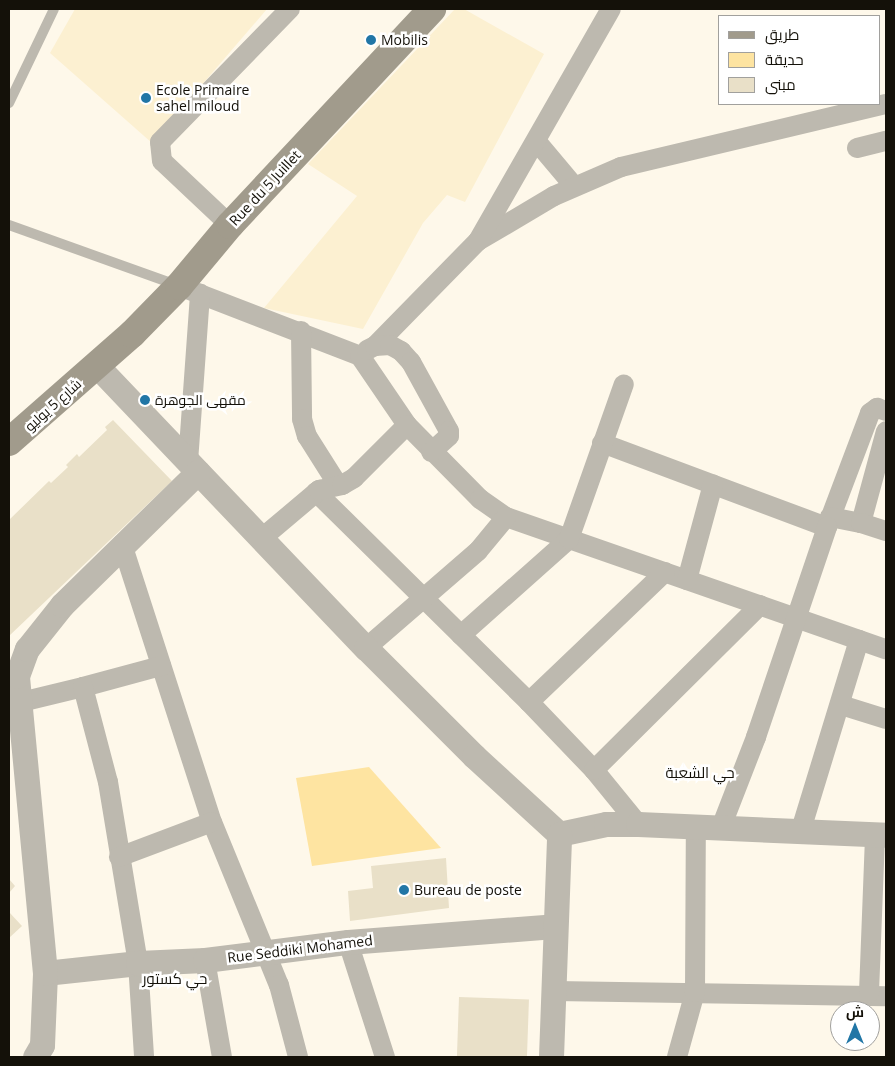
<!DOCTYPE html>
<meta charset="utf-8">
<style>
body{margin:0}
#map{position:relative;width:895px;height:1066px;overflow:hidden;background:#fef8ea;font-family:"Open Sans",Cairo,sans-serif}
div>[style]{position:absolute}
.built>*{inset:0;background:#fcf0d1}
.green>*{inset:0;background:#fee4a1}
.building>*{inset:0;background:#e9e0c8;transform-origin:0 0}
.service>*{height:10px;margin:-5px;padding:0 5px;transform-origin:5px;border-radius:5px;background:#bdb9af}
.minor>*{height:20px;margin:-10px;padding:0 10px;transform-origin:10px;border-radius:10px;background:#bdb9af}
.tertiary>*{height:25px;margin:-12.5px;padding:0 12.5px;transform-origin:12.5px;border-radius:12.5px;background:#bdb9af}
.secondary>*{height:28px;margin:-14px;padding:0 14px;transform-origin:14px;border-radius:14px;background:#a19b8c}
.dots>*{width:14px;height:14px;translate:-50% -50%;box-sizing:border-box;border:2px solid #fff;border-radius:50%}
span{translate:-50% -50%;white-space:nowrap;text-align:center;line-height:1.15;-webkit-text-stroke:5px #fff;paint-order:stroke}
.poi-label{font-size:14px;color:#141109}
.left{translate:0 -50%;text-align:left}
.street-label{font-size:14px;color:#141109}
.neighbourhood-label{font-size:15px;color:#141109}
.frame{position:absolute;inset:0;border:10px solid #141109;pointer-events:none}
.legend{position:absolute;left:718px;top:15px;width:162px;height:90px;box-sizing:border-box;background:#fff;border:1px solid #a1a09d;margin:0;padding:6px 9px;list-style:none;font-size:15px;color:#141109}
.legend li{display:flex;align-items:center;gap:10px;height:25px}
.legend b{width:25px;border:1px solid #a1a09d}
.north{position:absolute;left:830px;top:1001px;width:50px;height:50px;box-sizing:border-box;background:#fff;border:1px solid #a1a09d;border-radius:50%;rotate:0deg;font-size:14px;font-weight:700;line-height:20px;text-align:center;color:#141109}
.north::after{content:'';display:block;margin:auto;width:18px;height:22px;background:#2176a6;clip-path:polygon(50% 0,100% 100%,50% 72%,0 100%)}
</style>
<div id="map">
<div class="built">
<i style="clip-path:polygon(75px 9px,267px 9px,152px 143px,50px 53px)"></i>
<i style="clip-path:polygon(455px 9px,464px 9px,544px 54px,465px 202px,447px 195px,423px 223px,363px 329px,264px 308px,357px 196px,308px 164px)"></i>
</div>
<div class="green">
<i style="clip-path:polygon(369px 767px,441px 848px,312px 866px,296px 778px)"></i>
</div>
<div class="building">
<i style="clip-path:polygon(113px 420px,172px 481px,9px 636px,9px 520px,49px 481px,51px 483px,68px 467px,66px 465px,77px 454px,79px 457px,107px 430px,105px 427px)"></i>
<i style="clip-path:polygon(446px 858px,449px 908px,350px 921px,348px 891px,373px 888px,371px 866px)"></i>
<i style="clip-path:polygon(9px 879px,15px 886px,9px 893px)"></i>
<i style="clip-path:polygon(9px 912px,22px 926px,9px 938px)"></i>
<i style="left:459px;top:997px;width:70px;height:60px;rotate:2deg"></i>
</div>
<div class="service">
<i style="left:9px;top:103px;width:104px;rotate:-64.4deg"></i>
<i style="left:9px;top:225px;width:178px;rotate:19.7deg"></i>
</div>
<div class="minor">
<i style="left:537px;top:142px;width:57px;rotate:49.9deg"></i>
<i style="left:857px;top:148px;width:30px;rotate:-14deg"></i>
<i style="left:230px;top:225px;width:93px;rotate:-136.7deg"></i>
<i style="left:162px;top:161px;width:19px;rotate:-96deg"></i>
<i style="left:160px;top:142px;width:186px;rotate:-45.7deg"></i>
<i style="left:478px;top:241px;width:88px;rotate:-30.6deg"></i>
<i style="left:554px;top:196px;width:73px;rotate:-23.4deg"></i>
<i style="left:621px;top:167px;width:272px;rotate:-13.4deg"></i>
<i style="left:179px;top:286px;width:194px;rotate:21.1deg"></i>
<i style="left:360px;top:356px;width:83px;rotate:55.7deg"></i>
<i style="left:407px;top:425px;width:104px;rotate:45.4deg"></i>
<i style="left:480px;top:499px;width:32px;rotate:35deg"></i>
<i style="left:506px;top:517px;width:402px;rotate:19.2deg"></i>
<i style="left:301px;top:331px;width:88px;rotate:89.3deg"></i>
<i style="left:302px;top:419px;width:18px;rotate:74deg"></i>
<i style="left:307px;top:436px;width:58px;rotate:57.7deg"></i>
<i style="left:375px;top:346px;width:147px;rotate:-45.6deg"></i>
<i style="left:478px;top:241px;width:267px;rotate:-60.2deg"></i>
<i style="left:367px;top:350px;width:9px;rotate:-27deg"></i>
<i style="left:375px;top:346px;width:15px;rotate:-4deg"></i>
<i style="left:390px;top:345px;width:13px;rotate:29deg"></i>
<i style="left:401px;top:351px;width:15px;rotate:48deg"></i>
<i style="left:411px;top:362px;width:79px;rotate:61.2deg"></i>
<i style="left:449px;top:431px;width:5px;rotate:90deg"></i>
<i style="left:449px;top:436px;width:24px;rotate:138deg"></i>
<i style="left:602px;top:443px;width:240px;rotate:20.5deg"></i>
<i style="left:827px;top:527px;width:122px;rotate:-69.3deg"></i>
<i style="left:870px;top:413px;width:9px;rotate:-36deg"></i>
<i style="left:877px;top:408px;width:9px;rotate:18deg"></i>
<i style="left:188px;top:462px;width:169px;rotate:-85.9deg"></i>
<i style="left:316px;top:492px;width:299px;rotate:44.6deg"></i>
<i style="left:529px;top:702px;width:94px;rotate:46.3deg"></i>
<i style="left:594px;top:770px;width:70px;rotate:50.8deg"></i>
<i style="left:830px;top:517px;width:32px;rotate:11deg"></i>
<i style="left:861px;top:523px;width:95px;rotate:-74.8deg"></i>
<i style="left:861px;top:523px;width:26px;rotate:18deg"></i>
<i style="left:262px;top:538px;width:75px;rotate:-40.1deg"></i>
<i style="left:319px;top:490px;width:24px;rotate:-12deg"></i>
<i style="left:342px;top:485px;width:14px;rotate:-30deg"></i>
<i style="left:354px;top:478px;width:75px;rotate:-45deg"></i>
<i style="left:122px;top:544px;width:292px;rotate:72.1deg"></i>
<i style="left:212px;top:822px;width:176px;rotate:67.7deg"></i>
<i style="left:279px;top:985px;width:74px;rotate:75.2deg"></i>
<i style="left:687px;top:580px;width:99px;rotate:-74.8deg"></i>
<i style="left:461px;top:635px;width:144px;rotate:-41.6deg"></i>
<i style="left:569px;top:539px;width:164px;rotate:-70.5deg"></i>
<i style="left:366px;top:648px;width:148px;rotate:-40.9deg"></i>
<i style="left:478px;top:551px;width:44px;rotate:-50.5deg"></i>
<i style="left:83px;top:687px;width:81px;rotate:-15.1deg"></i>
<i style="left:529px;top:702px;width:188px;rotate:-43.7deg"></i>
<i style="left:17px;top:703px;width:68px;rotate:-13.6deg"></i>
<i style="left:83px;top:687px;width:98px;rotate:75.3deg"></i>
<i style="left:108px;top:782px;width:183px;rotate:80.6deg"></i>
<i style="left:138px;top:963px;width:94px;rotate:86.3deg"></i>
<i style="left:841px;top:705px;width:47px;rotate:17.3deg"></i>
<i style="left:594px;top:770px;width:234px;rotate:-44.8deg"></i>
<i style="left:720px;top:830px;width:100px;rotate:-68.8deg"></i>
<i style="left:756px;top:737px;width:222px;rotate:-71.3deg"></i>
<i style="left:800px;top:833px;width:202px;rotate:-73deg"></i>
<i style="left:119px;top:857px;width:99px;rotate:-20.6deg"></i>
<i style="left:348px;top:942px;width:121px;rotate:72.2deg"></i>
<i style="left:205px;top:960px;width:98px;rotate:80.1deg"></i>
<i style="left:555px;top:991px;width:331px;rotate:0.9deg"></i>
<i style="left:869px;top:993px;width:158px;rotate:-87.8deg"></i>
<i style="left:677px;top:1057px;width:67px;rotate:-74.5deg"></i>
<i style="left:695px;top:992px;width:164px;rotate:-89.7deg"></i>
</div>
<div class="tertiary">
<i style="left:97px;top:366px;width:390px;rotate:46.4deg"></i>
<i style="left:366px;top:648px;width:153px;rotate:45deg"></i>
<i style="left:474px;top:756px;width:115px;rotate:42.5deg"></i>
<i style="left:559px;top:834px;width:48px;rotate:-12deg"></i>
<i style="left:606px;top:824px;width:32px"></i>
<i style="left:638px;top:824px;width:248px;rotate:2.5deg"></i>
<i style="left:45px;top:973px;width:94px;rotate:-6.1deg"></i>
<i style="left:138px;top:963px;width:67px;rotate:-2.6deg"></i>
<i style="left:205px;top:960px;width:144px;rotate:-7.2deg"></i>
<i style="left:348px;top:942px;width:207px;rotate:-4.4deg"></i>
<i style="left:35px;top:1057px;width:14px;rotate:-60deg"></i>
<i style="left:42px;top:1045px;width:72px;rotate:-87.6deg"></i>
<i style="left:45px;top:973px;width:298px;rotate:-95.4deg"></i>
<i style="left:17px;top:676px;width:29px;rotate:-70deg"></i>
<i style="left:27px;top:649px;width:56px;rotate:-51.5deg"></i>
<i style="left:62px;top:605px;width:190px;rotate:-44.4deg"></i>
<i style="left:551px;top:1057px;width:223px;rotate:-87.9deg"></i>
</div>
<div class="secondary">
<i style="left:9px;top:442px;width:164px;rotate:-41.3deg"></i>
<i style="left:132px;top:334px;width:67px;rotate:-45.6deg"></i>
<i style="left:179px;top:286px;width:80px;rotate:-50.1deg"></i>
<i style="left:230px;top:225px;width:296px;rotate:-46.9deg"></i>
</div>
<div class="dots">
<i style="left:371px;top:40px;background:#2176a6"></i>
<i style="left:146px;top:98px;background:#2176a6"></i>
<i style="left:145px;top:400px;background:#2176a6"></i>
<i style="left:404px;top:890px;background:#2176a6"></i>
</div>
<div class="poi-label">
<span class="left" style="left:381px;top:40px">Mobilis</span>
<span class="left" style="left:156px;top:98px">Ecole Primaire<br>sahel miloud</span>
<span class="left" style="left:155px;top:400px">مقهى الجوهرة</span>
<span class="left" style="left:414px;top:890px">Bureau de poste</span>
</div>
<div class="street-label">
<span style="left:265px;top:188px;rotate:-47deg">Rue du 5 Juillet</span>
<span style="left:53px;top:405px;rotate:-42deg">شارع 5 يوليو</span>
<span style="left:300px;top:949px;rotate:-7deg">Rue Seddiki Mohamed</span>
</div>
<div class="neighbourhood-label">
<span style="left:700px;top:773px">حي الشعبة</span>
<span style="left:175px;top:979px">حي كستور</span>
</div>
<div class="frame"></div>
<ul class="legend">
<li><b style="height:6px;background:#a19b8c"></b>طريق</li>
<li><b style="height:14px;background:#fee4a1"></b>حديقة</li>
<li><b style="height:14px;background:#e9e0c8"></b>مبنى</li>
</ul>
<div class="north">ش</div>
</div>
